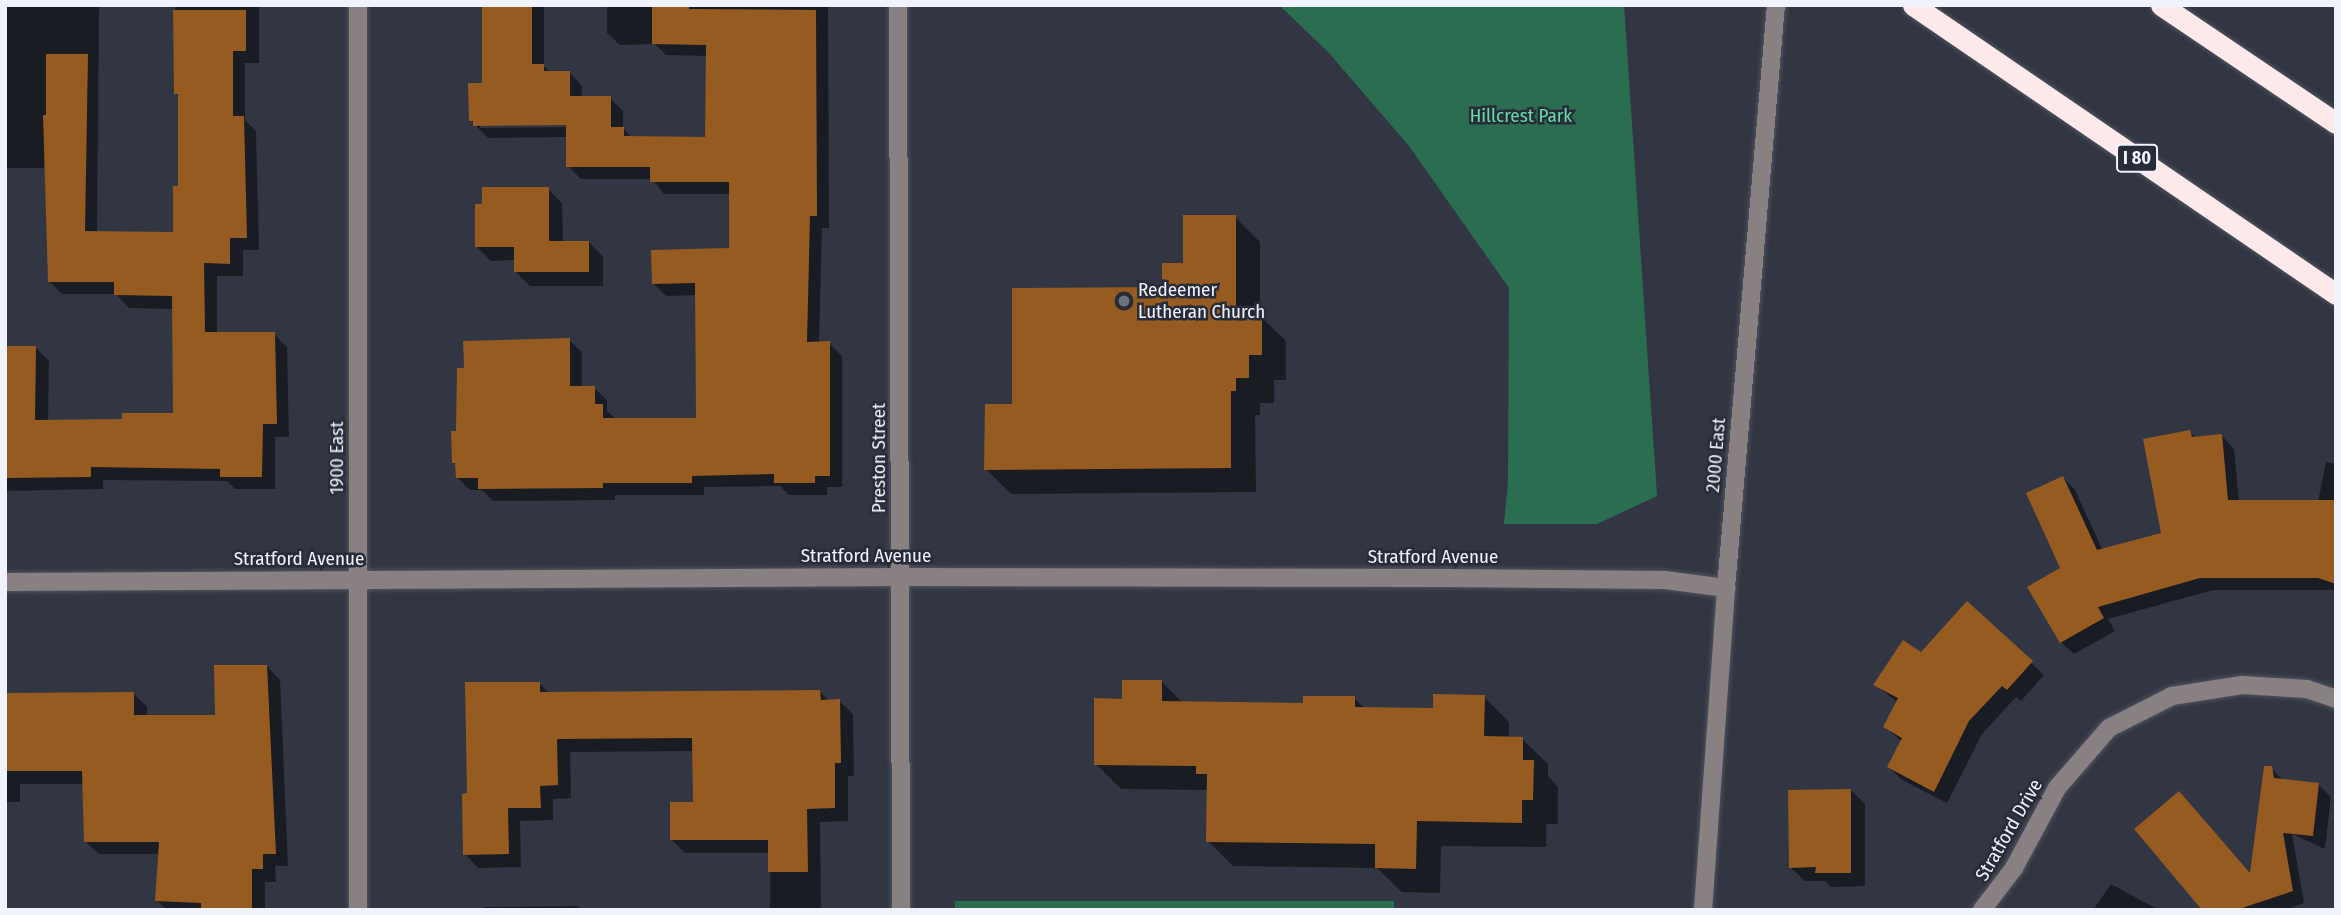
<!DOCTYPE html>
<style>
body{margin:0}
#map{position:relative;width:2341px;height:915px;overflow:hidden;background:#323642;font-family:"Fira Sans Condensed",sans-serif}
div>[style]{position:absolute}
.green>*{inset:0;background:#2b6d51;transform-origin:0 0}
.shadow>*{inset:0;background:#0007}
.building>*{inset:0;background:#955b21}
.roads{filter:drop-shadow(0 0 2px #505460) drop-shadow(0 0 2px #505460)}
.minor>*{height:18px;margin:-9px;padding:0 9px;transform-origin:9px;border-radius:9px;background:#898181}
.highway>*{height:21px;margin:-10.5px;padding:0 10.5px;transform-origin:10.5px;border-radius:10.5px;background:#fde8ea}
.dots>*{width:19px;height:19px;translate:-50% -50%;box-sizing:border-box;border:4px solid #282c38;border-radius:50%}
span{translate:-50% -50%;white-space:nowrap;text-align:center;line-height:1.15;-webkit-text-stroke:5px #282c38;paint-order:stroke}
.shield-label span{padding:2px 5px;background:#282c38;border:2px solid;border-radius:5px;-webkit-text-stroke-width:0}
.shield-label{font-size:18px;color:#f0f3fb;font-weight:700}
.park-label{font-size:19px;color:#64dda8}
.poi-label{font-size:19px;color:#f0f3fb}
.left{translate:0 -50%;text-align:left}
.street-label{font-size:19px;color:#f0f3fb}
.frame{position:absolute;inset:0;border:7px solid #f0f3fb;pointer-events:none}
</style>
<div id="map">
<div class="green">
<i style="clip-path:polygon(1279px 5px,1624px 5px,1657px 496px,1597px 524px,1504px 524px,1508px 482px,1509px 288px,1409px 146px,1329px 53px)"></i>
<i style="left:955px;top:901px;width:439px;height:9px"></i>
</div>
<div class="shadow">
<i style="clip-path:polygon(5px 5px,99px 5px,97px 233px,175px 234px,180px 188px,180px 98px,176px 94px,175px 5px,259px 5px,259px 63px,245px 63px,245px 120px,256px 131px,259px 250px,243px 250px,243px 276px,217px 276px,217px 334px,274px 334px,287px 347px,289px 437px,275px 437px,275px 489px,235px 489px,227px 481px,103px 480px,103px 489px,5px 491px,5px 348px,36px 348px,49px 361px,48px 422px,123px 421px,175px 415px,174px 309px,129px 308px,116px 294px,62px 294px,49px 281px,45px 168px,5px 168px)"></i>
<i style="clip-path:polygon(evenodd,480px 5px,544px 5px,544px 66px,551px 73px,570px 73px,582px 86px,582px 98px,610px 98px,623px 111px,623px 128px,632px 138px,707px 139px,708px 56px,666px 55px,655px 44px,620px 45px,607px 33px,607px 5px,828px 5px,829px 228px,822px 228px,819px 343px,829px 343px,842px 356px,842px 487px,827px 487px,827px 495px,789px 495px,780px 486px,704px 487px,704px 495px,615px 495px,615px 500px,493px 501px,482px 490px,470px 490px,458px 478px,457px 466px,453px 462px,458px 433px,569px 340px,582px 352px,582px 388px,594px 388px,607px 400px,607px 411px,615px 418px,698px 420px,696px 295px,666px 296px,653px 283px,731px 250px,731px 194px,664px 194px,652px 179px,581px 179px,568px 166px,568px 137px,488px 138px,470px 120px,484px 85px,484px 11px,480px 5px,575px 123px,575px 127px,480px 128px,480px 124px,575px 123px)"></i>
<i style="clip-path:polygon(548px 189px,562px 203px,563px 242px,589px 242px,603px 257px,603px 286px,530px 286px,516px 272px,516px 260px,491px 261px,477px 247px)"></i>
<i style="clip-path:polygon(1235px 217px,1260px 242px,1260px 316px,1286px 341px,1286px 380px,1274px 380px,1274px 403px,1260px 403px,1260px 415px,1255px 415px,1256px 492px,1011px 494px,986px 469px,1014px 406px,1164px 289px)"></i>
<i style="clip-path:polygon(2190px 432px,2196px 438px,2222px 436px,2234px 449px,2239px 502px,2318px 502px,2326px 462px,2336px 464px,2336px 590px,2213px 590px,2108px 619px,2115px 631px,2074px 654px,2061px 642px,2063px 478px,2075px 490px,2103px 551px,2163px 534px)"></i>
<i style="clip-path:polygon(1968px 604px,2044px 675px,2021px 701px,2016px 697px,1982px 734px,1947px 803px,1902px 780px,1889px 767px,1902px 742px,1885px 727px,1898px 703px,1875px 684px,1921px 654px)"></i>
<i style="clip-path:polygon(267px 666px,280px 680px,288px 866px,275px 866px,276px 882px,265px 882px,265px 910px,167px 910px,157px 900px,160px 854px,99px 854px,85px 841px,84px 784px,20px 784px,20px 802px,5px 802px,5px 695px,133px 693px,147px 707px,147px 716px,217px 716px)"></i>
<i style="clip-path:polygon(1161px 681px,1183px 703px,1305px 705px,1354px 698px,1365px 708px,1434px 710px,1484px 697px,1509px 722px,1509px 738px,1522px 739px,1548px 764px,1548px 776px,1558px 787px,1558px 824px,1546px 824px,1546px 847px,1441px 846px,1440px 893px,1402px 892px,1377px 868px,1233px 866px,1208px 841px,1209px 790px,1121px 789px,1096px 764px,1123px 701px)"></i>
<i style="clip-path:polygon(539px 683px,550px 694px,819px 691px,829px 701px,839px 701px,853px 714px,854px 776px,848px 776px,848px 821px,820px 822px,821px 910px,770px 910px,770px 853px,685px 853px,671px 839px,695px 803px,694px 751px,570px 752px,571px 798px,553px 799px,553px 820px,520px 821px,521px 867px,478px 868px,465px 854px,469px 794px)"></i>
<i style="clip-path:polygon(2271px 768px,2283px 780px,2318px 784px,2331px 797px,2325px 849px,2292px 834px,2304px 903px,2285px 910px,2204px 910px,2251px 876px)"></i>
<i style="clip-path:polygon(1851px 790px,1865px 804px,1865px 886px,1831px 887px,1825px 881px,1805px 881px,1790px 867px)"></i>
<i style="clip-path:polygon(2111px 884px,2159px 910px,2093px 910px)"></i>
<i style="clip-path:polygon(578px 906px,582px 910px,484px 910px,484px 907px)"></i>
</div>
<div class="building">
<i style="clip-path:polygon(482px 5px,532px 5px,532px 64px,544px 64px,544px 71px,570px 71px,570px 96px,611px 96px,611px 127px,624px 127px,624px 136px,705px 137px,706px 45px,652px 44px,652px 5px,689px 5px,689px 9px,816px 10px,817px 216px,810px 216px,807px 342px,830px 341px,830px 476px,815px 476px,815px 483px,774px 483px,774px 474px,692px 476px,692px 483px,603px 483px,603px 488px,478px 489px,478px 478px,456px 478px,455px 463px,452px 463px,451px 431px,456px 431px,457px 368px,464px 368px,463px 341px,570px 338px,570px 386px,595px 386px,595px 404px,603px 404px,603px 418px,696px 418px,695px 283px,652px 284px,651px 250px,729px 248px,729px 182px,650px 182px,650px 167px,566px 167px,566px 125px,473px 126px,473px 121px,469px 121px,468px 83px,482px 83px)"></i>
<i style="clip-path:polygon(173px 10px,246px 10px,246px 51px,233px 51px,233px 116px,244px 116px,247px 238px,230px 238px,230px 264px,204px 263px,205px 332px,275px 332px,277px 424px,263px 424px,262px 477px,220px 477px,220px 469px,91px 467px,91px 477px,5px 478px,5px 346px,36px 346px,35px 420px,122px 419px,122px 413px,173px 413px,172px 296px,114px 295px,114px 282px,48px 282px,43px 115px,46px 115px,46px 54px,88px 54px,85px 231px,173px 232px,173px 186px,178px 186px,178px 94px,174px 94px)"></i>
<i style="clip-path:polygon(482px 187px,549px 187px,549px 241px,589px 241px,589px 272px,514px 272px,514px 247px,475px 247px,475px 204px,482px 204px)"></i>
<i style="clip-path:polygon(1183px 215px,1236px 215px,1236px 314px,1262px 314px,1262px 355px,1249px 355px,1249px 378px,1236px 378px,1236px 391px,1231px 391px,1231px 468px,984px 470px,985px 404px,1012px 404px,1012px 288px,1162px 287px,1162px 263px,1183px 263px)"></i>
<i style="clip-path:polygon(2190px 430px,2192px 437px,2222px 434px,2228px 500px,2336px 500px,2336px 584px,2318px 578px,2200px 578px,2098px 607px,2104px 618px,2060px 643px,2027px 587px,2060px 568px,2026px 493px,2063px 476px,2097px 550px,2161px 533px,2143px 439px)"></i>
<i style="clip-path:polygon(1967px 601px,2033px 661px,2007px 690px,2002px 686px,1969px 721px,1934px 792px,1887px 767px,1902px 738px,1883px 727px,1898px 698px,1873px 685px,1903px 640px,1921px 652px)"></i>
<i style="clip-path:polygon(214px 665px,267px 665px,276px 854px,263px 854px,263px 869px,252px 869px,252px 910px,201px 910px,201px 903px,155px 901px,159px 842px,84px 842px,82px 771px,5px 771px,5px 693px,134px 692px,134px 715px,215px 715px)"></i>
<i style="clip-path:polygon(1122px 680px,1162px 680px,1162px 701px,1303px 703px,1303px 696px,1355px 696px,1355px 707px,1433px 708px,1433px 694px,1485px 695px,1484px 736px,1523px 737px,1523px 760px,1534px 760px,1533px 800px,1522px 800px,1522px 823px,1417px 821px,1416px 869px,1375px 868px,1375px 844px,1206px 842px,1207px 774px,1196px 774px,1196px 766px,1094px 765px,1094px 698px,1122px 699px)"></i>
<i style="clip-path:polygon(465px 682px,540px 682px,540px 692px,820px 690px,821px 700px,840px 699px,841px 763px,835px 763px,835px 808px,807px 809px,808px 872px,768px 872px,768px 840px,670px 840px,670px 802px,693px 802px,692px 738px,557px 739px,558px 785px,540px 786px,541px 808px,508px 808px,509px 854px,463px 855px,462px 794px,467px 793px)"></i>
<i style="clip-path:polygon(2264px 766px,2272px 766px,2274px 778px,2319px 783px,2313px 836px,2283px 833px,2293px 891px,2236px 910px,2202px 910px,2134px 829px,2179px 791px,2250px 873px)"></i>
<i style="clip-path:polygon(1851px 789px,1851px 873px,1815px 873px,1816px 867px,1789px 868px,1788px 790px)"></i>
</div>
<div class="roads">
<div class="minor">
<i style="left:358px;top:5px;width:905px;rotate:90deg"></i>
<i style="left:898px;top:5px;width:905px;rotate:89.81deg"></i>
<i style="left:5px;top:582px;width:895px;rotate:-0.32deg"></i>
<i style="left:900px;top:577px;width:547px;rotate:0.1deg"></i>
<i style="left:1447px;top:578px;width:218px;rotate:0.5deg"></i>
<i style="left:1665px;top:580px;width:62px;rotate:7.5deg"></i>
<i style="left:1703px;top:910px;width:323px;rotate:-85.9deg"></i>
<i style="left:1726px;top:588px;width:585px;rotate:-85.1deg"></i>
<i style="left:1982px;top:910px;width:53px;rotate:-52.7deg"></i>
<i style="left:2014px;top:868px;width:91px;rotate:-61.7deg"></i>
<i style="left:2057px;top:788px;width:79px;rotate:-49.1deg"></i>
<i style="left:2109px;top:728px;width:71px;rotate:-26.9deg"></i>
<i style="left:2172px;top:696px;width:71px;rotate:-8.9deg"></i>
<i style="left:2242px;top:685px;width:65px;rotate:3.5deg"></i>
<i style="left:2307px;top:689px;width:31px;rotate:19deg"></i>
</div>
<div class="highway">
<i style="left:1913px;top:5px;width:512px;rotate:34.34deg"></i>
<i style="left:2161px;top:5px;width:211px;rotate:34deg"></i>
</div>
</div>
<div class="dots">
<i style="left:1124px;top:301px;background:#6b7280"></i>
</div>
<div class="shield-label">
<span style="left:2137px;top:158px">I 80</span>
</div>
<div class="park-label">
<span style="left:1521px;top:116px">Hillcrest Park</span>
</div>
<div class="poi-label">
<span class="left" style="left:1138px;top:301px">Redeemer<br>Lutheran Church</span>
</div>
<div class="street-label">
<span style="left:1716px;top:455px;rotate:-85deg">2000 East</span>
<span style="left:337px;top:458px;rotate:-90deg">1900 East</span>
<span style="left:879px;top:458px;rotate:-90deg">Preston Street</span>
<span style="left:866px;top:556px">Stratford Avenue</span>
<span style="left:1433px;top:557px">Stratford Avenue</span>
<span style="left:299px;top:559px">Stratford Avenue</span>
<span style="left:2009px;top:830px;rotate:-60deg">Stratford Drive</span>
</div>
<div class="frame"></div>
</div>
